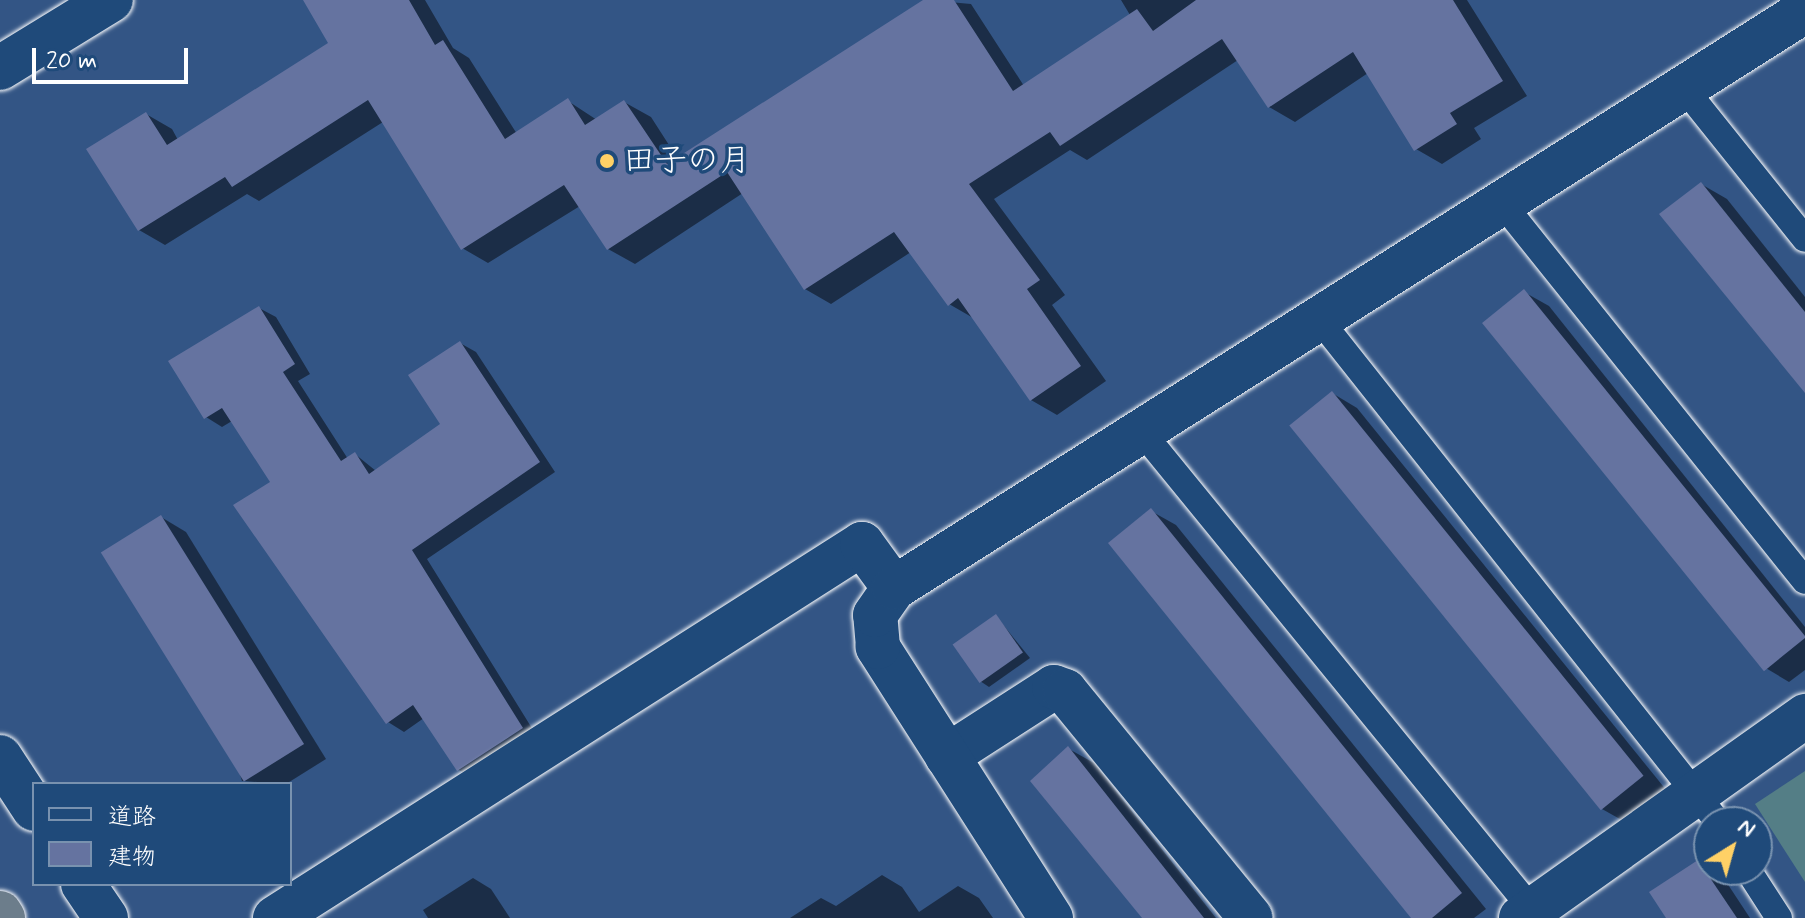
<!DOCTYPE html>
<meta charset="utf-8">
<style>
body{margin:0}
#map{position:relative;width:1805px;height:918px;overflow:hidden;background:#335585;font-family:Mynerve,"Klee One",sans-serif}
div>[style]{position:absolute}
.green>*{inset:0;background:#547e86}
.shadow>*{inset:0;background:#0007}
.building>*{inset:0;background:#6573a0;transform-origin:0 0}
.roads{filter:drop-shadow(0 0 2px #fff) drop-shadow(0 0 2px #fff)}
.lane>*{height:26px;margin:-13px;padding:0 13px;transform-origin:13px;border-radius:13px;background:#1f4a7a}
.street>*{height:44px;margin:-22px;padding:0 22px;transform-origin:22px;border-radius:22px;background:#1f4a7a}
.secondary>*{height:44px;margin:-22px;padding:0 22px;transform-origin:22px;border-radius:22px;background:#1f4a7a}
.highway>*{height:44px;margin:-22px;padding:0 22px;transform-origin:22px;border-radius:22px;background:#6c7d8b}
.dots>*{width:22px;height:22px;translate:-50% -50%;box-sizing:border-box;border:4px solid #1f4a7a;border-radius:50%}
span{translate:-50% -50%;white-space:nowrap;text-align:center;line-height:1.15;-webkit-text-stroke:7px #1f4a7a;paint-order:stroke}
.poi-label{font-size:32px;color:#fff}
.left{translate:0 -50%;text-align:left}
.legend{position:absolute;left:32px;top:782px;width:260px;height:104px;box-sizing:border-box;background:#1f4a7a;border:2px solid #7992af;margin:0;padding:10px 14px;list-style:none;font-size:24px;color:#fff}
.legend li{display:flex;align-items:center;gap:16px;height:40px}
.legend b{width:40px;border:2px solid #7992af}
.north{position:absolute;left:1693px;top:806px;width:80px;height:80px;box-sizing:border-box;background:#1f4a7a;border:2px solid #7992af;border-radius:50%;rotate:37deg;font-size:22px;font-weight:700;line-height:32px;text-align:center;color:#fff}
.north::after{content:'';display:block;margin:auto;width:28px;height:36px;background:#ffd166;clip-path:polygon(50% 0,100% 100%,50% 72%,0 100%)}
.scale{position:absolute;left:32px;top:48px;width:156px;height:36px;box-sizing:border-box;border:4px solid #fff;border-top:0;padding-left:10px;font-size:24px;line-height:28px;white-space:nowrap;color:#fff;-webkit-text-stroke:6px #1f4a7a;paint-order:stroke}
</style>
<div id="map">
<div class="green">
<i style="clip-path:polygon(1805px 771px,1805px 882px,1755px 804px)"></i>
</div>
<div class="shadow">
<i style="clip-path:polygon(305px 0,425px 0,453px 48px,469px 58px,517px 134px,568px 101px,597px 120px,624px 102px,651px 117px,678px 159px,927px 0,971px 4px,1024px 86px,1130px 15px,1121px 0,1467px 0,1527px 96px,1474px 128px,1481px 139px,1442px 164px,1416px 149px,1368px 73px,1295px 122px,1269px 107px,1238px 60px,1087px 160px,1070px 150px,994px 199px,1065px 295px,1052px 305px,1106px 381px,1057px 415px,1031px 400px,975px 319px,949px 304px,911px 252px,831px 304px,805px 289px,743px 193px,635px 264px,608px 249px,580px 206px,488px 263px,462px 248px,383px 122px,259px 201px,247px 194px,165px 245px,139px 230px,146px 114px,172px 129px,178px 140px,330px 44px)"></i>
<i style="clip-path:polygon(1701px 184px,1727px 199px,1805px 297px,1805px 390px)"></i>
<i style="clip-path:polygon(1524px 292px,1549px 306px,1805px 627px,1805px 670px,1789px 682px,1764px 667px)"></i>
<i style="clip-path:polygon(259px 308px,276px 317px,310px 374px,298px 381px,348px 459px,355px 454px,376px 471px,443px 425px,460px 343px,476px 352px,555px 472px,427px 559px,538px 738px,475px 779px,459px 770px,424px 718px,404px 732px,388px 722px,273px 483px,232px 421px,222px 427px,206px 417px)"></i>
<i style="clip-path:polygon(1332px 393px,1357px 408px,1667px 791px,1627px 823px,1602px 809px,1292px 426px)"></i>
<i style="clip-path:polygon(1151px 511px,1176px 525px,1486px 909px,1474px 918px,1413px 918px)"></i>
<i style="clip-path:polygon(161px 517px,186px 532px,326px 759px,286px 784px,242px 781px)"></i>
<i style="clip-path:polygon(996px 616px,1030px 658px,989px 687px,980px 681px)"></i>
<i style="clip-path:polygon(1069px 749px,1094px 763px,1216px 918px,1144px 918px)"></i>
<i style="clip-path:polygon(1698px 862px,1723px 877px,1750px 918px,1668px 918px)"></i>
<i style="clip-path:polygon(882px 875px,902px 887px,919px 912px,958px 886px,979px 898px,993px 918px,790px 918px,821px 898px,836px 906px)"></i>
<i style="clip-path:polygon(473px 878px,491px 889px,510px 918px,428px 918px,423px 910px)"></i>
</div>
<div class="building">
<i style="clip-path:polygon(303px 0,409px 0,435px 45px,443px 40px,505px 139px,568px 98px,585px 125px,624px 100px,667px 164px,923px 0,954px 0,1013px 91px,1137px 9px,1153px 31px,1196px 0,1453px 0,1503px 81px,1450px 113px,1457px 124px,1414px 151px,1353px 52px,1268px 108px,1222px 39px,1060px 146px,1050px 132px,969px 184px,1040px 280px,1027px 289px,1081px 366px,1030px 401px,958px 298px,948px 306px,894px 232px,804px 290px,727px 172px,607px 250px,564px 185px,461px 250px,368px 100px,232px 187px,225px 177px,138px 231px,86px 149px,146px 112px,167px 145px,328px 43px)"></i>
<i style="clip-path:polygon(1701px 182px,1805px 312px,1805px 393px,1659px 214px)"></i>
<i style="left:1524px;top:289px;width:448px;height:54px;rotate:51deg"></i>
<i style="clip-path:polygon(259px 306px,295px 364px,283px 372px,341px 461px,355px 452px,369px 474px,440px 424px,408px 375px,460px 341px,540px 462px,412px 550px,523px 728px,457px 771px,413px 705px,386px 724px,233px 505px,270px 482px,222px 408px,204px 419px,168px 361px)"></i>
<i style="left:1332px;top:391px;width:495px;height:55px;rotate:51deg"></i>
<i style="clip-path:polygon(1151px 508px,1462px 893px,1432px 918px,1411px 918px,1108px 543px)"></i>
<i style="left:161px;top:515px;width:270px;height:71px;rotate:58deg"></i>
<i style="left:996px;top:614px;width:47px;height:53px;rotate:55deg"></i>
<i style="clip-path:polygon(1068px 746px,1204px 918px,1142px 918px,1030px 781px)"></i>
<i style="clip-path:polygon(1698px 860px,1737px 918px,1666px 918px,1649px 892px)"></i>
</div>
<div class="roads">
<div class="lane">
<i style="left:1684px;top:88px;width:193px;rotate:51.3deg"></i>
<i style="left:1502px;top:203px;width:484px;rotate:51.3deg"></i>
<i style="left:1319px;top:319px;width:642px;rotate:51.58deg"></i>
<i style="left:1142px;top:432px;width:628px;rotate:50.76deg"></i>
<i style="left:1748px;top:870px;width:57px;rotate:57.1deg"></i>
</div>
<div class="street">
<i style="left:947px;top:756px;width:127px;rotate:-32.8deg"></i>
<i style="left:1054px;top:687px;width:12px;rotate:20deg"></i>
<i style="left:1065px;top:691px;width:293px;rotate:50.7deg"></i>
<i style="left:0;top:757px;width:62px;rotate:56.8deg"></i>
<i style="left:83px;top:884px;width:41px;rotate:55.9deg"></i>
<i style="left:275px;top:918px;width:696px;rotate:-32.5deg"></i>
<i style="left:862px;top:544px;width:54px;rotate:54deg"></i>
<i style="left:1521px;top:918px;width:349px;rotate:-35.4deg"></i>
</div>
<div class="secondary">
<i style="left:0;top:68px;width:130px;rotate:-31.5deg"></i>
<i style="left:1051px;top:918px;width:322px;rotate:-122.6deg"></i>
<i style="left:878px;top:647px;width:32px;rotate:-95deg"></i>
<i style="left:875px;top:615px;width:33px;rotate:-55deg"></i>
<i style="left:894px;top:588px;width:1078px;rotate:-32.35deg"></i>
</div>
<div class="highway">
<i style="left:0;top:913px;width:6px;rotate:59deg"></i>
</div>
</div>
<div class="dots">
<i style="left:607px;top:161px;background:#ffd166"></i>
</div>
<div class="poi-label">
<span class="left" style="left:623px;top:161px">田子の月</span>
</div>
<ul class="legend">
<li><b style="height:10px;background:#1f4a7a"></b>道路</li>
<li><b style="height:22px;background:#6573a0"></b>建物</li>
</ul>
<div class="north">N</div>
<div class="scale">20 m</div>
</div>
